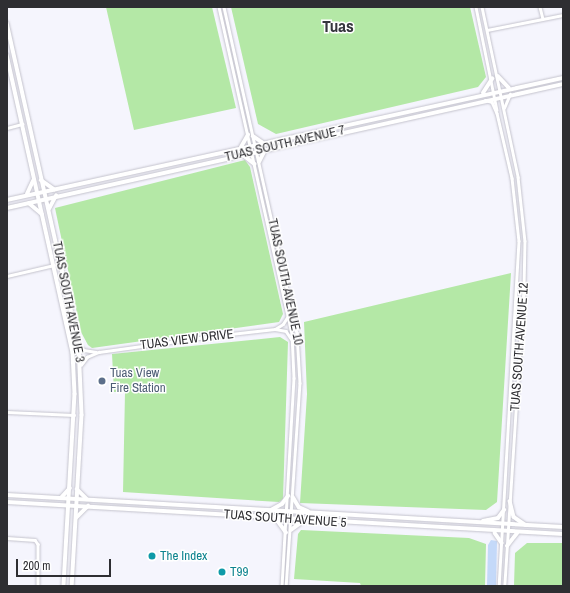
<!DOCTYPE html>
<style>
body{margin:0}
#map{position:relative;width:570px;height:593px;overflow:hidden;background:#f5f5fd;font-family:"Archivo Narrow",sans-serif}
div>[style]{position:absolute}
.green>*{inset:0;background:#b4e8a6}
.water>*{inset:0;background:#c4d9f9}
.roads{filter:drop-shadow(0 0 1px #c4c3cd) drop-shadow(0 0 1px #c4c3cd)}
.street>*{height:2.5px;margin:-1.25px;padding:0 1.25px;transform-origin:1.25px;border-radius:1.25px;background:#fff}
.secondary>*{height:3.5px;margin:-1.75px;padding:0 1.75px;transform-origin:1.75px;border-radius:1.75px;background:#fff}
.dots>*{width:11px;height:11px;translate:-50% -50%;box-sizing:border-box;border:2px solid #fff;border-radius:50%}
span{translate:-50% -50%;white-space:nowrap;text-align:center;line-height:1.15;-webkit-text-stroke:3px #fff;paint-order:stroke}
.street-label{font-size:13px;color:#2e2e32}
.service-label{font-size:13px;color:#4e5e75}
.left{translate:0 -50%;text-align:left}
.culture-label{font-size:13px;color:#0d838f}
.district-label{font-size:17px;color:#36363e;font-weight:700}
.frame{position:absolute;inset:0;border:8px solid #2e2e32;pointer-events:none}
.scale{position:absolute;left:16px;top:559px;width:95px;height:18px;box-sizing:border-box;border:2px solid #2e2e32;border-top:0;padding-left:5px;font-size:12px;line-height:14px;white-space:nowrap;color:#2e2e32;-webkit-text-stroke:3px #fff;paint-order:stroke}
</style>
<div id="map">
<div class="green">
<i style="clip-path:polygon(106px 7px,212px 7px,236px 108px,134px 130px)"></i>
<i style="clip-path:polygon(231px 7px,470px 7px,486px 77px,478px 87px,276px 134px,258px 124px)"></i>
<i style="clip-path:polygon(245px 160px,250px 167px,283px 314px,279px 322px,92px 348px,88px 345px,81px 332px,55px 208px)"></i>
<i style="clip-path:polygon(511px 273px,497px 502px,486px 510px,300px 503px,307px 394px,304px 322px)"></i>
<i style="clip-path:polygon(280px 337px,288px 342px,283px 499px,279px 502px,123px 492px,125px 392px,114px 392px,112px 354px)"></i>
<i style="clip-path:polygon(301px 530px,469px 538px,486px 544px,485px 586px,361px 586px,360px 583px,294px 579px,298px 534px)"></i>
<i style="clip-path:polygon(527px 543px,563px 543px,563px 586px,514px 586px,515px 553px)"></i>
</div>
<div class="water">
<i style="clip-path:polygon(491px 540px,497px 541px,496px 586px,487px 586px,488px 545px)"></i>
</div>
<div class="roads">
<div class="street">
<i style="left:219px;top:7px;width:335px;rotate:77.4deg"></i>
<i style="left:292px;top:334px;width:44px;rotate:87.4deg"></i>
<i style="left:294px;top:378px;width:208px;rotate:93.3deg"></i>
<i style="left:224px;top:7px;width:335px;rotate:77.4deg"></i>
<i style="left:297px;top:334px;width:49px;rotate:86.5deg"></i>
<i style="left:300px;top:383px;width:203px;rotate:93.9deg"></i>
<i style="left:476px;top:7px;width:105px;rotate:78.5deg"></i>
<i style="left:482px;top:7px;width:174px;rotate:78deg"></i>
<i style="left:518px;top:177px;width:64px;rotate:83.8deg"></i>
<i style="left:525px;top:241px;width:48px;rotate:91.2deg"></i>
<i style="left:524px;top:289px;width:298px;rotate:93.7deg"></i>
<i style="left:540px;top:7px;width:12px;rotate:76deg"></i>
<i style="left:487px;top:30px;width:77px;rotate:-11.2deg"></i>
<i style="left:485px;top:100px;width:7px;rotate:16deg"></i>
<i style="left:492px;top:102px;width:12px;rotate:66deg"></i>
<i style="left:497px;top:113px;width:67px;rotate:77deg"></i>
<i style="left:512px;top:178px;width:63px;rotate:83.7deg"></i>
<i style="left:519px;top:241px;width:346px;rotate:93.3deg"></i>
<i style="left:504px;top:108px;width:15px;rotate:-67deg"></i>
<i style="left:7px;top:128px;width:16px;rotate:-15deg"></i>
<i style="left:7px;top:276px;width:48px;rotate:-13.2deg"></i>
<i style="left:275px;top:329px;width:9px;rotate:-32deg"></i>
<i style="left:283px;top:324px;width:9px;rotate:-58deg"></i>
<i style="left:79px;top:345px;width:7px;rotate:45deg"></i>
<i style="left:84px;top:350px;width:12px;rotate:9deg"></i>
<i style="left:81px;top:365px;width:10px;rotate:-53deg"></i>
<i style="left:87px;top:357px;width:13px;rotate:-23deg"></i>
<i style="left:99px;top:352px;width:115px;rotate:-8deg"></i>
<i style="left:213px;top:336px;width:62px;rotate:-6.4deg"></i>
<i style="left:275px;top:329px;width:11px;rotate:10deg"></i>
<i style="left:286px;top:331px;width:11px;rotate:56deg"></i>
<i style="left:7px;top:412px;width:67px;rotate:2.6deg"></i>
<i style="left:7px;top:538px;width:28px;rotate:4deg"></i>
<i style="left:35px;top:540px;width:5px;rotate:53deg"></i>
<i style="left:38px;top:544px;width:42px;rotate:90deg"></i>
</div>
<div class="secondary">
<i style="left:7px;top:23px;width:330px;rotate:77.4deg"></i>
<i style="left:79px;top:345px;width:70px;rotate:87.5deg"></i>
<i style="left:82px;top:415px;width:171px;rotate:93.3deg"></i>
<i style="left:7px;top:55px;width:305px;rotate:77.5deg"></i>
<i style="left:73px;top:353px;width:41px;rotate:87.2deg"></i>
<i style="left:75px;top:394px;width:192px;rotate:93.3deg"></i>
<i style="left:498px;top:76px;width:16px;rotate:47deg"></i>
<i style="left:483px;top:93px;width:17px;rotate:-57deg"></i>
<i style="left:253px;top:136px;width:11px;rotate:34deg"></i>
<i style="left:241px;top:147px;width:14px;rotate:-60deg"></i>
<i style="left:242px;top:154px;width:16px;rotate:38deg"></i>
<i style="left:259px;top:162px;width:13px;rotate:-63deg"></i>
<i style="left:41px;top:180px;width:16px;rotate:35deg"></i>
<i style="left:27px;top:194px;width:14px;rotate:-65deg"></i>
<i style="left:7px;top:200px;width:569px;rotate:-12.38deg"></i>
<i style="left:29px;top:203px;width:17px;rotate:40deg"></i>
<i style="left:7px;top:208px;width:570px;rotate:-12.57deg"></i>
<i style="left:49px;top:209px;width:15px;rotate:-62deg"></i>
<i style="left:77px;top:489px;width:14px;rotate:45deg"></i>
<i style="left:7px;top:495px;width:557px;rotate:3.29deg"></i>
<i style="left:293px;top:497px;width:12px;rotate:59deg"></i>
<i style="left:299px;top:507px;width:10px;rotate:24deg"></i>
<i style="left:61px;top:498px;width:13px;rotate:-48deg"></i>
<i style="left:510px;top:501px;width:16px;rotate:76deg"></i>
<i style="left:514px;top:517px;width:14px;rotate:34deg"></i>
<i style="left:7px;top:502px;width:557px;rotate:3.29deg"></i>
<i style="left:271px;top:510px;width:13px;rotate:-29deg"></i>
<i style="left:282px;top:504px;width:10px;rotate:-53deg"></i>
<i style="left:275px;top:517px;width:19px;rotate:54deg"></i>
<i style="left:76px;top:518px;width:17px;rotate:-45deg"></i>
<i style="left:483px;top:521px;width:15px;rotate:-11deg"></i>
<i style="left:498px;top:518px;width:10px;rotate:-53deg"></i>
<i style="left:291px;top:530px;width:17px;rotate:-36deg"></i>
<i style="left:495px;top:533px;width:12px;rotate:55deg"></i>
<i style="left:507px;top:546px;width:16px;rotate:-52deg"></i>
</div>
</div>
<div class="dots">
<i style="left:102px;top:381px;background:#5c6f8a"></i>
<i style="left:152px;top:556px;background:#0f9aa8"></i>
<i style="left:222px;top:572px;background:#0f9aa8"></i>
</div>
<div class="street-label">
<span style="left:285px;top:144px;rotate:-13deg">TUAS SOUTH AVENUE 7</span>
<span style="left:285px;top:282px;rotate:78deg">TUAS SOUTH AVENUE 10</span>
<span style="left:68px;top:302px;rotate:79deg">TUAS SOUTH AVENUE 3</span>
<span style="left:187px;top:340px;rotate:-7deg">TUAS VIEW DRIVE</span>
<span style="left:520px;top:347px;rotate:-86deg">TUAS SOUTH AVENUE 12</span>
<span style="left:285px;top:519px;rotate:4deg">TUAS SOUTH AVENUE 5</span>
</div>
<div class="service-label">
<span class="left" style="left:110px;top:381px">Tuas View<br>Fire Station</span>
</div>
<div class="culture-label">
<span class="left" style="left:160px;top:556px">The Index</span>
<span class="left" style="left:230px;top:572px">T99</span>
</div>
<div class="district-label">
<span style="left:338px;top:26px">Tuas</span>
</div>
<div class="frame"></div>
<div class="scale">200 m</div>
</div>
